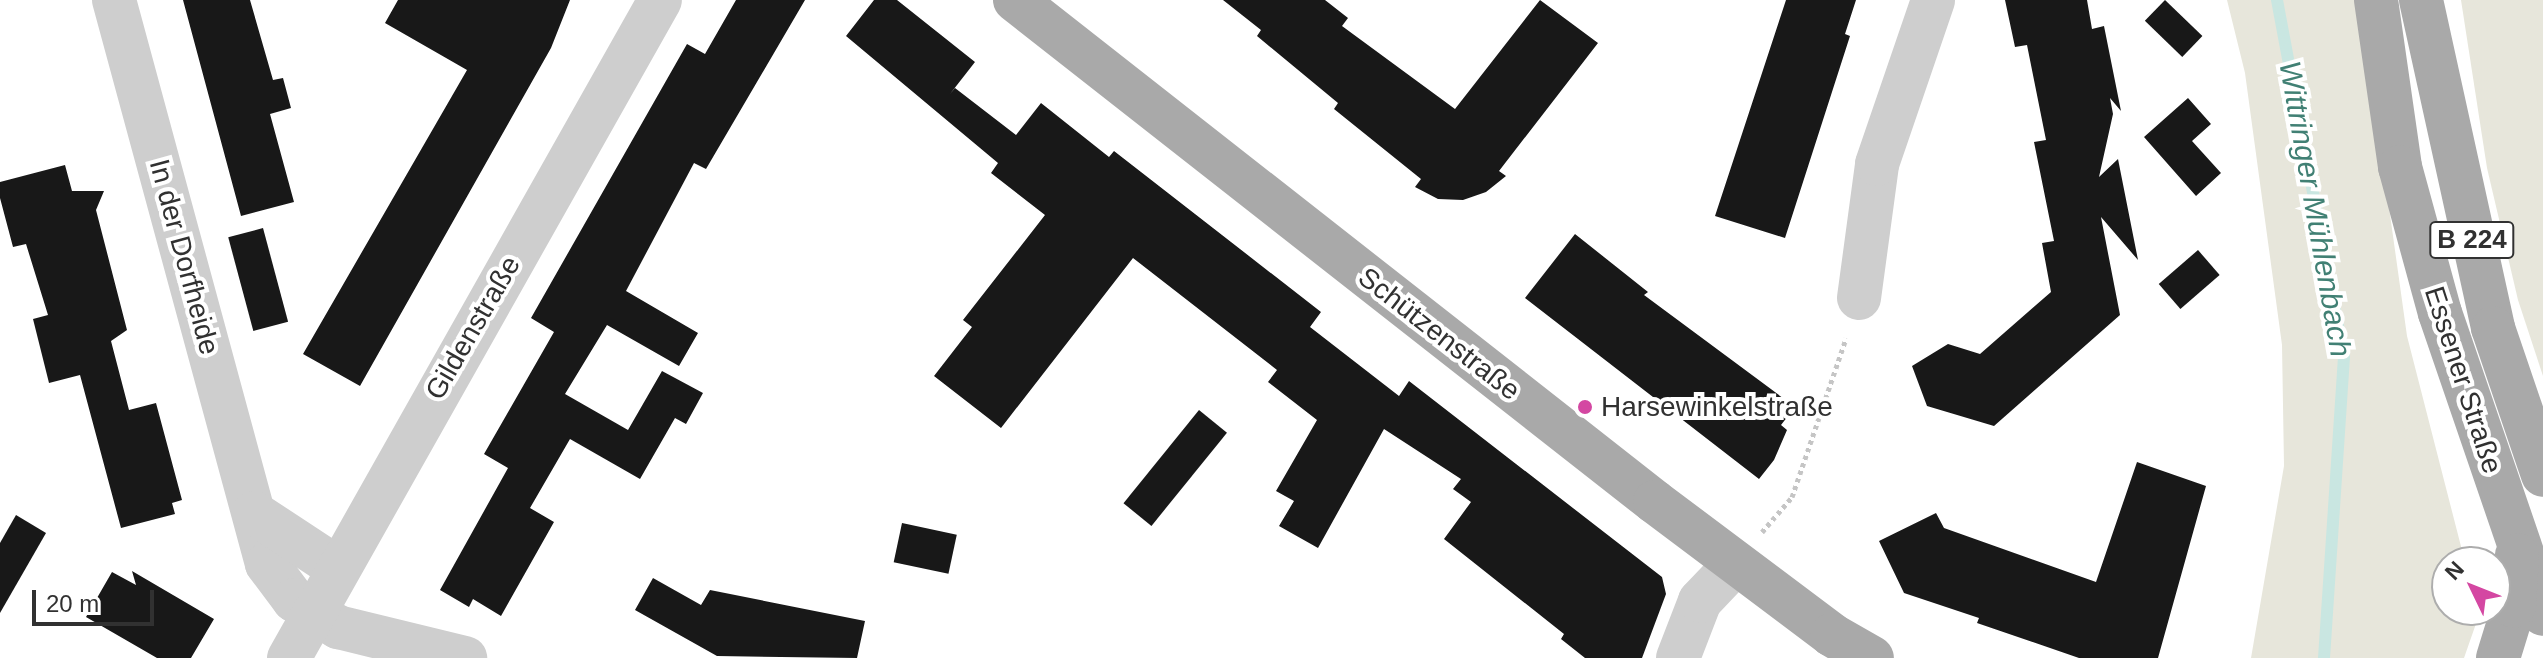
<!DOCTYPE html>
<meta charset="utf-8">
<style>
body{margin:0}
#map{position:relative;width:2543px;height:658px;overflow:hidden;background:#fff;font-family:Arial,sans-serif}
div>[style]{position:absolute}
.green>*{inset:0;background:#e7e6db}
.stream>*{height:12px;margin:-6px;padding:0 6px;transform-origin:6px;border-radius:6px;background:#c9e6e1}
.building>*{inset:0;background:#181818;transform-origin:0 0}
.path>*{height:5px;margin-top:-2.5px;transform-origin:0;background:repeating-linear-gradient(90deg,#c5c5c5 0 4px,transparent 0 8px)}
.minor>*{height:44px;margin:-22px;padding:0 22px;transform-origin:22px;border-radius:22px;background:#cecece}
.major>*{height:44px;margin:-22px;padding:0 22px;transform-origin:22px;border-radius:22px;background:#a9a9a9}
.dots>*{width:22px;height:22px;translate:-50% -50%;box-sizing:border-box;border:4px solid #fff;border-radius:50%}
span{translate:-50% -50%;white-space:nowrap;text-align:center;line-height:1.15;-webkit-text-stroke:8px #fff;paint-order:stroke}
.shield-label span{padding:2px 6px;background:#fff;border:2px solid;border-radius:6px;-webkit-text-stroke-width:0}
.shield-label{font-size:26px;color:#313131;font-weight:700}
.street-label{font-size:28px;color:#313131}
.poi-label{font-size:28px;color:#313131}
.left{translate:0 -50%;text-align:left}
.water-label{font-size:30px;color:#418074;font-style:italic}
.north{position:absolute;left:2431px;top:546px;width:80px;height:80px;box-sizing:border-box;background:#fff;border:2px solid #adadad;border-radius:50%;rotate:313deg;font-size:22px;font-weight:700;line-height:32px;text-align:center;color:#313131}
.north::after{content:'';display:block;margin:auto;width:28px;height:36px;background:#d447a2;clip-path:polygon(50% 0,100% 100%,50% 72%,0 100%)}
.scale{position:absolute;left:32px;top:590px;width:122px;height:36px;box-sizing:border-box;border:4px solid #313131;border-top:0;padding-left:10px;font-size:24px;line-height:28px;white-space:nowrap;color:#313131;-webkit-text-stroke:6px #fff;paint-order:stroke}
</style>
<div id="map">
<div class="green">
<i style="clip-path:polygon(2227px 0,2360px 0,2407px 336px,2465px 562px,2447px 562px,2447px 610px,2478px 610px,2479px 615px,2464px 658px,2251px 658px,2284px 466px,2282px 345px,2245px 73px)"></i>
<i style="clip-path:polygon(2461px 0,2543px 0,2543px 376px,2518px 300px,2487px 168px)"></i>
</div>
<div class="stream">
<i style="left:2277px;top:0;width:363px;rotate:79.4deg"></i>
<i style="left:2344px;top:357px;width:302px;rotate:93.8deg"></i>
</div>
<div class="building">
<i style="clip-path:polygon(183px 0,250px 0,273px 80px,283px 78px,291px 108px,270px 114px,294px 202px,241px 216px)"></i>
<i style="clip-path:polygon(398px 0,570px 0,551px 48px,360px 386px,303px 354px,467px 70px,385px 23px)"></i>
<i style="clip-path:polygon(736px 0,805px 0,706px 169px,694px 163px,626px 291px,698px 333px,679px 366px,607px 325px,565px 394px,628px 430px,662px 371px,703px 393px,686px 424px,675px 418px,640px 479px,570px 439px,530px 508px,554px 522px,501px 616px,473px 599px,469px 607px,440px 590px,508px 468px,484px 454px,554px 332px,531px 318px,687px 44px,705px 54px)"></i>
<i style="clip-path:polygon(874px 0,897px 0,975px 62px,950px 94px,955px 88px,1016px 135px,1041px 103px,1109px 157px,1114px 151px,1321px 312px,1310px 327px,1399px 396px,1409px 381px,1662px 577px,1666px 594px,1642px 658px,1585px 658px,1561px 639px,1564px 634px,1444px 539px,1471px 502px,1453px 489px,1461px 479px,1384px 429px,1318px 548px,1279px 526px,1294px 501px,1276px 491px,1317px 420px,1268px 382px,1277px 370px,1133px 258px,1001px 428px,934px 376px,972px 327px,963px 320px,1045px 215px,991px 173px,998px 163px,846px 36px)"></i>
<i style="clip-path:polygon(1223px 0,1325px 0,1348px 18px,1342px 26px,1455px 109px,1540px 0,1598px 43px,1499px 171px,1506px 176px,1486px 192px,1463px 200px,1438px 199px,1415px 187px,1421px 179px,1334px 109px,1338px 103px,1257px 36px,1261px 30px)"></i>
<i style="clip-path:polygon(1786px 0,1856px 0,1845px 34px,1850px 36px,1785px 238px,1715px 216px)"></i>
<i style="clip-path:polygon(2005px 0,2087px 0,2092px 29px,2104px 26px,2121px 111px,2110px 98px,2113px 114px,2099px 177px,2118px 159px,2138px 260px,2101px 217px,2120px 315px,1994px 426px,1927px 406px,1912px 366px,1948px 344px,1980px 354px,2051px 292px,2042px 243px,2054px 241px,2034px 142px,2046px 140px,2027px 45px,2015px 47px)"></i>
<i style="left:2165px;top:0;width:52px;height:29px;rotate:44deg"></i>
<i style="clip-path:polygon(2188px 98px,2211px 124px,2192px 141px,2221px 173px,2196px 196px,2144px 137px)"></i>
<i style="clip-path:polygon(65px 165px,72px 191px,104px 191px,96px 210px,127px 330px,111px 341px,129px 410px,156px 403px,182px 500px,172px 503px,175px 514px,121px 528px,80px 375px,49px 383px,33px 319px,48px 315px,26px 244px,13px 247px,0 198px,0 182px)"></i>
<i style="left:263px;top:228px;width:97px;height:36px;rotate:75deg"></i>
<i style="clip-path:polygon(1575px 234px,1648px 292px,1644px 295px,1795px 407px,1781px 425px,1787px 430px,1774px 460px,1759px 479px,1525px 298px)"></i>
<i style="left:2198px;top:250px;width:33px;height:52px;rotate:49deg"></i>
<i style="left:1199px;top:410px;width:36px;height:120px;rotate:39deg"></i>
<i style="clip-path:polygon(2137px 462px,2206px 486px,2158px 658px,2079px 658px,1977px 623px,1979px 618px,1904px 593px,1879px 541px,1936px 513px,1944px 528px,2096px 582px)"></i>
<i style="clip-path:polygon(16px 515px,46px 533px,0 613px,0 543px)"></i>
<i style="left:902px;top:523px;width:56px;height:40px;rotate:12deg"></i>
<i style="clip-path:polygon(132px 571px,214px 619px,191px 658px,157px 658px,86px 617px,112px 572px,136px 585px)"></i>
<i style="clip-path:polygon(653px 578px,701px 605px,710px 590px,865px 621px,857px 658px,717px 656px,635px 610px)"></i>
</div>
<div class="path">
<i style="left:1762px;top:532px;width:46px;rotate:-49.4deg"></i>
<i style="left:1792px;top:497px;width:168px;rotate:-71.2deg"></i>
</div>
<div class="minor">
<i style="left:114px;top:0;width:584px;rotate:74.82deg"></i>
<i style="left:267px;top:564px;width:45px;rotate:53.1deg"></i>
<i style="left:294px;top:600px;width:52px;rotate:31.5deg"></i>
<i style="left:338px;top:627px;width:131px;rotate:13.7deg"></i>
<i style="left:1859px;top:298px;width:135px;rotate:-82.3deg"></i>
<i style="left:1877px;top:164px;width:173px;rotate:-71.1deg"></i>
<i style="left:254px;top:513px;width:98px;rotate:33.4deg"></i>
<i style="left:289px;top:658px;width:755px;rotate:-60.58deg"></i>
<i style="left:1678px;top:658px;width:61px;rotate:-68.9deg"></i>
<i style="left:1700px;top:601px;width:52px;rotate:-46.5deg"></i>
</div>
<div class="major">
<i style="left:1015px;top:0;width:813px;rotate:38.11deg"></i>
<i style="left:1655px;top:502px;width:221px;rotate:36.9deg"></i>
<i style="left:1832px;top:635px;width:46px;rotate:29.9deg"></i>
<i style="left:2376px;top:0;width:169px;rotate:81.8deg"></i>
<i style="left:2400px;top:167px;width:151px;rotate:74.7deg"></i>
<i style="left:2440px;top:313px;width:318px;rotate:71.1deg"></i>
<i style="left:2421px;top:0;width:336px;rotate:77.6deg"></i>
<i style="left:2493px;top:328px;width:155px;rotate:71.2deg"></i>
<i style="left:2498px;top:658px;width:54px;rotate:-72.9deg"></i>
<i style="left:2514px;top:606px;width:51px;rotate:-86.6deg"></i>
</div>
<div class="dots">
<i style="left:1585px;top:407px;background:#d447a2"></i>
</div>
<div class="shield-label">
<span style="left:2472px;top:240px">B 224</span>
</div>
<div class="street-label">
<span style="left:184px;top:257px;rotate:75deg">In der Dorfheide</span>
<span style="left:473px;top:328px;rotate:-60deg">Gildenstraße</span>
<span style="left:1439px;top:334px;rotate:38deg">Schützenstraße</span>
<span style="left:2463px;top:380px;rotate:72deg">Essener Straße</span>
</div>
<div class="poi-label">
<span class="left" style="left:1601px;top:407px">Harsewinkelstraße</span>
</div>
<div class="water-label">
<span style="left:2315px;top:209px;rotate:80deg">Wittringer Mühlenbach</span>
</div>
<div class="north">N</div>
<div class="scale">20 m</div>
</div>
